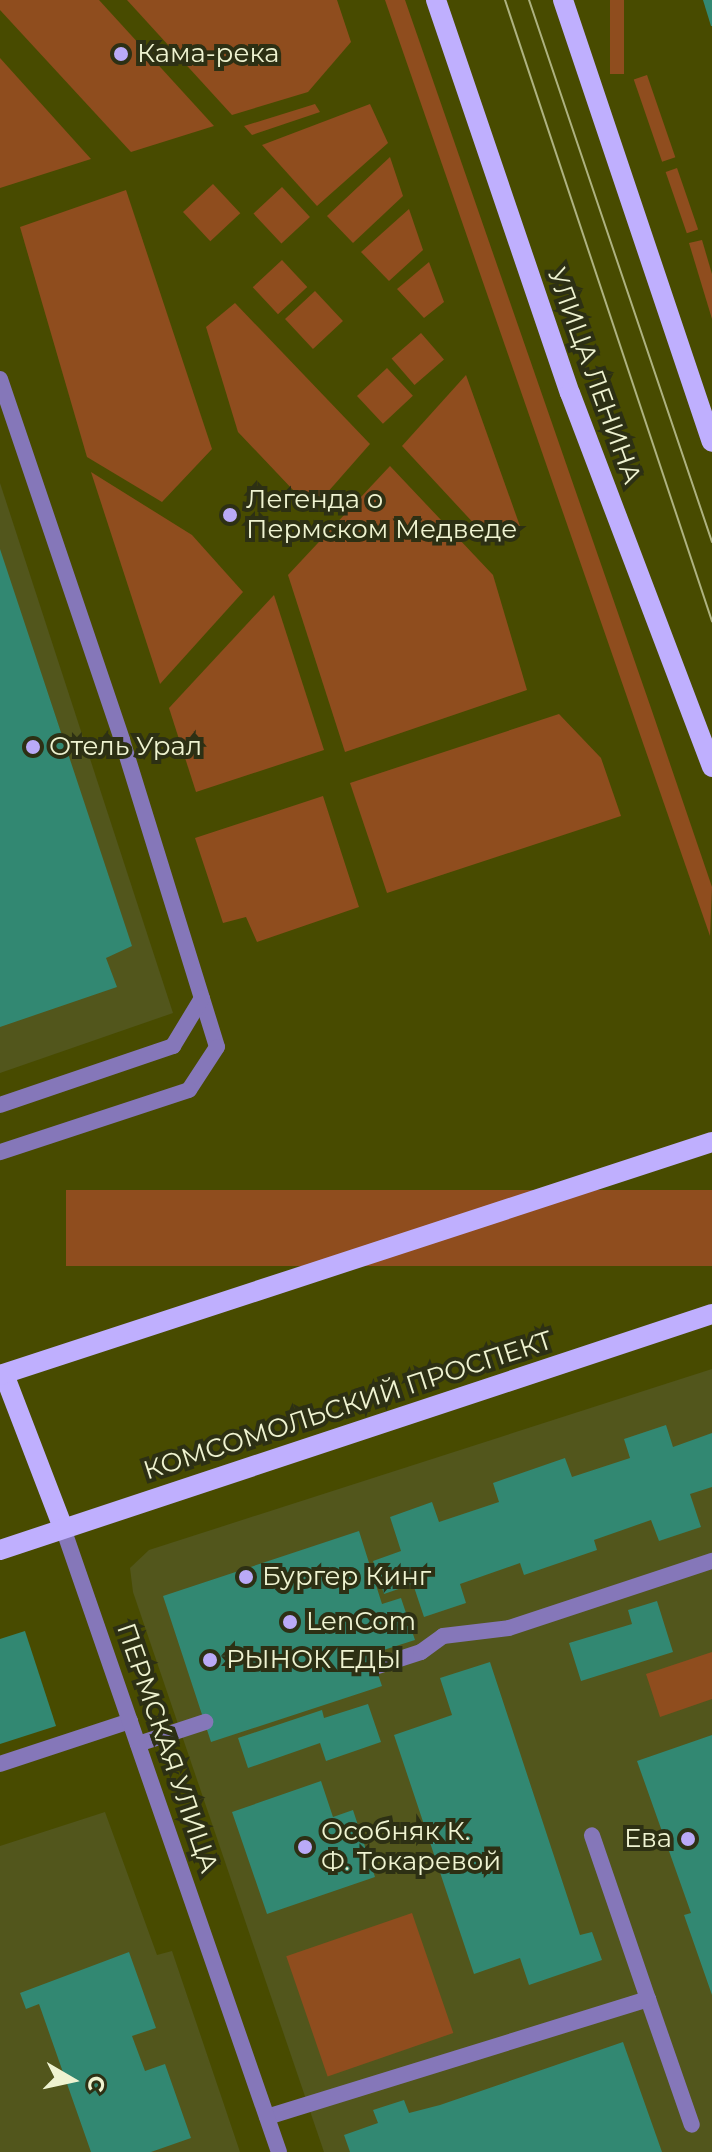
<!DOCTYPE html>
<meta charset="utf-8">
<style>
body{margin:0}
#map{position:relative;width:712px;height:2152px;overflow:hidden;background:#484b00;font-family:Montserrat,sans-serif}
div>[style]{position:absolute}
.built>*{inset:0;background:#52561c}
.green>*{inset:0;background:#8f4d1e;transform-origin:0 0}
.building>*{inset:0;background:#328872}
.lane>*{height:16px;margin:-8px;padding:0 8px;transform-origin:8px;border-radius:8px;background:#8577b9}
.street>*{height:16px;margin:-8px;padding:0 8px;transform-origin:8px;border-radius:8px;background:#8577b9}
.primary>*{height:20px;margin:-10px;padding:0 10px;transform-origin:10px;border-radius:10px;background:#bfaffe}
.tram>*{height:2px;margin:-1px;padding:0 1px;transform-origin:1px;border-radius:1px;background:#aeb280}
.dots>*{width:22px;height:22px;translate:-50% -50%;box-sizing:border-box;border:4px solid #2d3014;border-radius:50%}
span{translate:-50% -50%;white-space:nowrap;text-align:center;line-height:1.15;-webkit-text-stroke:8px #2d3014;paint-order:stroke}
.poi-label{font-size:26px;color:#eff3d1}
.left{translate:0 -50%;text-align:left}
.right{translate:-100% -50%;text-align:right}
.street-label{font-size:26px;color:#eff3d1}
.north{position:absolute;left:32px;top:2040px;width:80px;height:80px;-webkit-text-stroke:6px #2d3014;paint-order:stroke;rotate:99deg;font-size:22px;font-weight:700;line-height:32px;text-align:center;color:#eff3d1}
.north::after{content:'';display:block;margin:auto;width:28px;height:36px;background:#eff3d1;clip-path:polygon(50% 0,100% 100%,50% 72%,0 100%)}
</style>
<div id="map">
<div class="built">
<i style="clip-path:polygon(0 483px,173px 1013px,0 1073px)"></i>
<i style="clip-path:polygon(712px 1369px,712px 2152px,324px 2152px,133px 1592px,130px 1568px,149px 1550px)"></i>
<i style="clip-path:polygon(105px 1812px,157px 1955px,172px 1951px,240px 2152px,0 2152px,0 1846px)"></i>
</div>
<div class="green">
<i style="clip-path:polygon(0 0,99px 0,214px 126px,131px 152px,0 10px)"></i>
<i style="clip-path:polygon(127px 0,337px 0,351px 42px,308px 92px,232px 115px)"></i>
<i style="clip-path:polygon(385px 0,405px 0,652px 711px,712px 887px,710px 936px)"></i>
<i style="left:610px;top:0;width:14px;height:74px"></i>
<i style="clip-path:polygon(0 58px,91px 159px,0 188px)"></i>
<i style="left:647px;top:75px;width:87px;height:14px;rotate:71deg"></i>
<i style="clip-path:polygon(315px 104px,320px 112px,252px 135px,244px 126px)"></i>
<i style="clip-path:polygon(370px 104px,388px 143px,317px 206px,262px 145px)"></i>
<i style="clip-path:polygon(390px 157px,403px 196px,353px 243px,327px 216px)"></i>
<i style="left:677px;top:168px;width:65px;height:12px;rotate:71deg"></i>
<i style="left:213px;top:184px;width:40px;height:41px;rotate:47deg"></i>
<i style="left:282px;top:187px;width:41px;height:39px;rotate:47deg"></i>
<i style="clip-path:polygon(126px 190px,212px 449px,162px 502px,87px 457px,20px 227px)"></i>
<i style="clip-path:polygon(409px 209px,423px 250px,389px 281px,361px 252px)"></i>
<i style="clip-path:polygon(702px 240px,712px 274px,712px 319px,689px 243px)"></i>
<i style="left:282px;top:260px;width:37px;height:40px;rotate:47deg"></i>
<i style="clip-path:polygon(429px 262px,444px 302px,424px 318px,397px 289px)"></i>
<i style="left:315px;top:291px;width:41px;height:41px;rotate:47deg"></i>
<i style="clip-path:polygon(235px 303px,370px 444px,312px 510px,238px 432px,206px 327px)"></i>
<i style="left:421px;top:333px;width:35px;height:39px;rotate:49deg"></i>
<i style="left:387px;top:368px;width:38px;height:41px;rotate:47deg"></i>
<i style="clip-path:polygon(466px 375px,521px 529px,491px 542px,402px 446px)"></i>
<i style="clip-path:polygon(390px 466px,493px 575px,527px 690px,345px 752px,288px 575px)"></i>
<i style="clip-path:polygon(91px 472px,192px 535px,243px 592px,160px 684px)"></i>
<i style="clip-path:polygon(274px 595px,324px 750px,196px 792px,169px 708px)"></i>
<i style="clip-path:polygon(559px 714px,601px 758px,621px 816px,387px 893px,350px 783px)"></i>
<i style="clip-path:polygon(323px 796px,359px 907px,257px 942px,246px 917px,223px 923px,195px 838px)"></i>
<i style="left:712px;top:1190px;width:76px;height:646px;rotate:90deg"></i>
<i style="clip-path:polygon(712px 1652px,712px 1699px,660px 1717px,646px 1674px)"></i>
<i style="left:412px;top:1913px;width:127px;height:133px;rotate:71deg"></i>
</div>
<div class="building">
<i style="clip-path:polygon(703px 0,712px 0,712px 26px,711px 26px)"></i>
<i style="clip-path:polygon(0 549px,132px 946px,106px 958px,117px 987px,0 1027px)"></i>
<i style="clip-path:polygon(666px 1425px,673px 1447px,712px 1433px,712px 1487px,690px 1494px,701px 1527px,659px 1541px,651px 1520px,594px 1540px,597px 1550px,524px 1575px,520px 1563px,460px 1584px,466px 1603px,424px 1617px,413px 1584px,384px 1594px,373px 1561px,401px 1551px,390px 1517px,432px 1502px,439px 1522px,499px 1502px,493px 1483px,565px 1458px,572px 1477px,630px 1458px,624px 1439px)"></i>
<i style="clip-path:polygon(359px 1531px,382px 1604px,401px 1598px,415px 1640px,371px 1654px,382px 1686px,211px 1742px,163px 1596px)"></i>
<i style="clip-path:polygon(657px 1601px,673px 1652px,581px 1681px,569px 1643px,632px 1624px,628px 1610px)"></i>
<i style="clip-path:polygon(25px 1631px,56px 1726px,0 1744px,0 1639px)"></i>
<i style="clip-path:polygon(490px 1662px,580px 1935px,592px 1932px,602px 1960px,529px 1985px,520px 1958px,474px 1974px,394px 1735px,452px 1715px,440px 1678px)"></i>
<i style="clip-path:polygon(368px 1704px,381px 1742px,326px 1761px,320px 1743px,248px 1768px,238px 1738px,322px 1710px,324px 1718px)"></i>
<i style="clip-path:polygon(712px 1735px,712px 1995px,684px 1915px,691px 1913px,637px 1761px)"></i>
<i style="clip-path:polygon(321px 1781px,333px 1817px,353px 1810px,375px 1877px,267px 1914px,232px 1812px)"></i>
<i style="clip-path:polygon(129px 1952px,156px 2028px,132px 2036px,145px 2071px,165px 2064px,191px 2138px,151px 2152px,91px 2152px,39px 2004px,26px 2009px,20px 1993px)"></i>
<i style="clip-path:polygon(623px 2042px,662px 2152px,350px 2152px,344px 2135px,378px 2123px,373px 2110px,404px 2100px,409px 2113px,440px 2105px)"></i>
</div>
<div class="lane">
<i style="left:0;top:379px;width:381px;rotate:71.3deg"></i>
<i style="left:122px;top:740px;width:321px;rotate:72.8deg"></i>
<i style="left:217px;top:1047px;width:51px;rotate:123.1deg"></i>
<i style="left:189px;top:1090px;width:199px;rotate:161.8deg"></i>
<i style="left:0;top:1105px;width:183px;rotate:-18.8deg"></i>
<i style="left:173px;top:1046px;width:56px;rotate:-58.9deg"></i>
<i style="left:375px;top:1667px;width:48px;rotate:-18.1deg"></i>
<i style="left:421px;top:1652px;width:27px;rotate:-36deg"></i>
<i style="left:443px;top:1636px;width:66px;rotate:-6.9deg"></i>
<i style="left:509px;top:1628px;width:214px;rotate:-18.3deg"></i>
<i style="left:138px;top:1744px;width:71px;rotate:-18.2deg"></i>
<i style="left:0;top:1764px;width:137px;rotate:-18.3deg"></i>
<i style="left:648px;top:1999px;width:133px;rotate:70.8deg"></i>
<i style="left:267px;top:2117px;width:399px;rotate:-17.2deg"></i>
<i style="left:648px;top:1999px;width:173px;rotate:-108.9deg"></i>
</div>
<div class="street">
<i style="left:63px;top:1528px;width:660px;rotate:70.91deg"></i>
</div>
<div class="primary">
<i style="left:436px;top:0;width:415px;rotate:71.2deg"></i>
<i style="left:570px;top:393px;width:400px;rotate:69.2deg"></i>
<i style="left:563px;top:0;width:466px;rotate:71.4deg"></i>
<i style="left:4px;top:1374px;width:165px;rotate:69deg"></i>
<i style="left:0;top:1375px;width:749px;rotate:-18.12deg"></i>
<i style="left:0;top:1550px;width:750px;rotate:-18.34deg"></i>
</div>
<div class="tram">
<i style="left:505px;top:0;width:655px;rotate:71.57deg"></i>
<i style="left:529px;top:0;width:572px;rotate:71.34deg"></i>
</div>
<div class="dots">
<i style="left:121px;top:54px;background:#baaaf7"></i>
<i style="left:230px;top:515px;background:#baaaf7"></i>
<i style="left:33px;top:747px;background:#baaaf7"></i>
<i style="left:246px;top:1577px;background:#baaaf7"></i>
<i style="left:290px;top:1622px;background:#baaaf7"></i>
<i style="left:210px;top:1660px;background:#baaaf7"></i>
<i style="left:688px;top:1839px;background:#baaaf7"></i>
<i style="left:305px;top:1847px;background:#baaaf7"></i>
</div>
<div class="poi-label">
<span class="left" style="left:137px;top:54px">Кама-река</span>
<span class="left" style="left:246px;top:515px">Легенда о<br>Пермском Медведе</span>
<span class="left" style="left:49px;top:747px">Отель Урал</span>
<span class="left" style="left:262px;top:1577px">Бургер Кинг</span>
<span class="left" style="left:306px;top:1622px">LenCom</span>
<span class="left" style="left:226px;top:1660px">РЫНОК ЕДЫ</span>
<span class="left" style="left:321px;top:1847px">Особняк К.<br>Ф. Токаревой</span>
<span class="right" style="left:672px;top:1839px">Ева</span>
</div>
<div class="street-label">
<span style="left:594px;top:376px;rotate:70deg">УЛИЦА ЛЕНИНА</span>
<span style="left:348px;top:1406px;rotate:-18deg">КОМСОМОЛЬСКИЙ ПРОСПЕКТ</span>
<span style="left:167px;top:1748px;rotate:71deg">ПЕРМСКАЯ УЛИЦА</span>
</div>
<div class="north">С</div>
</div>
